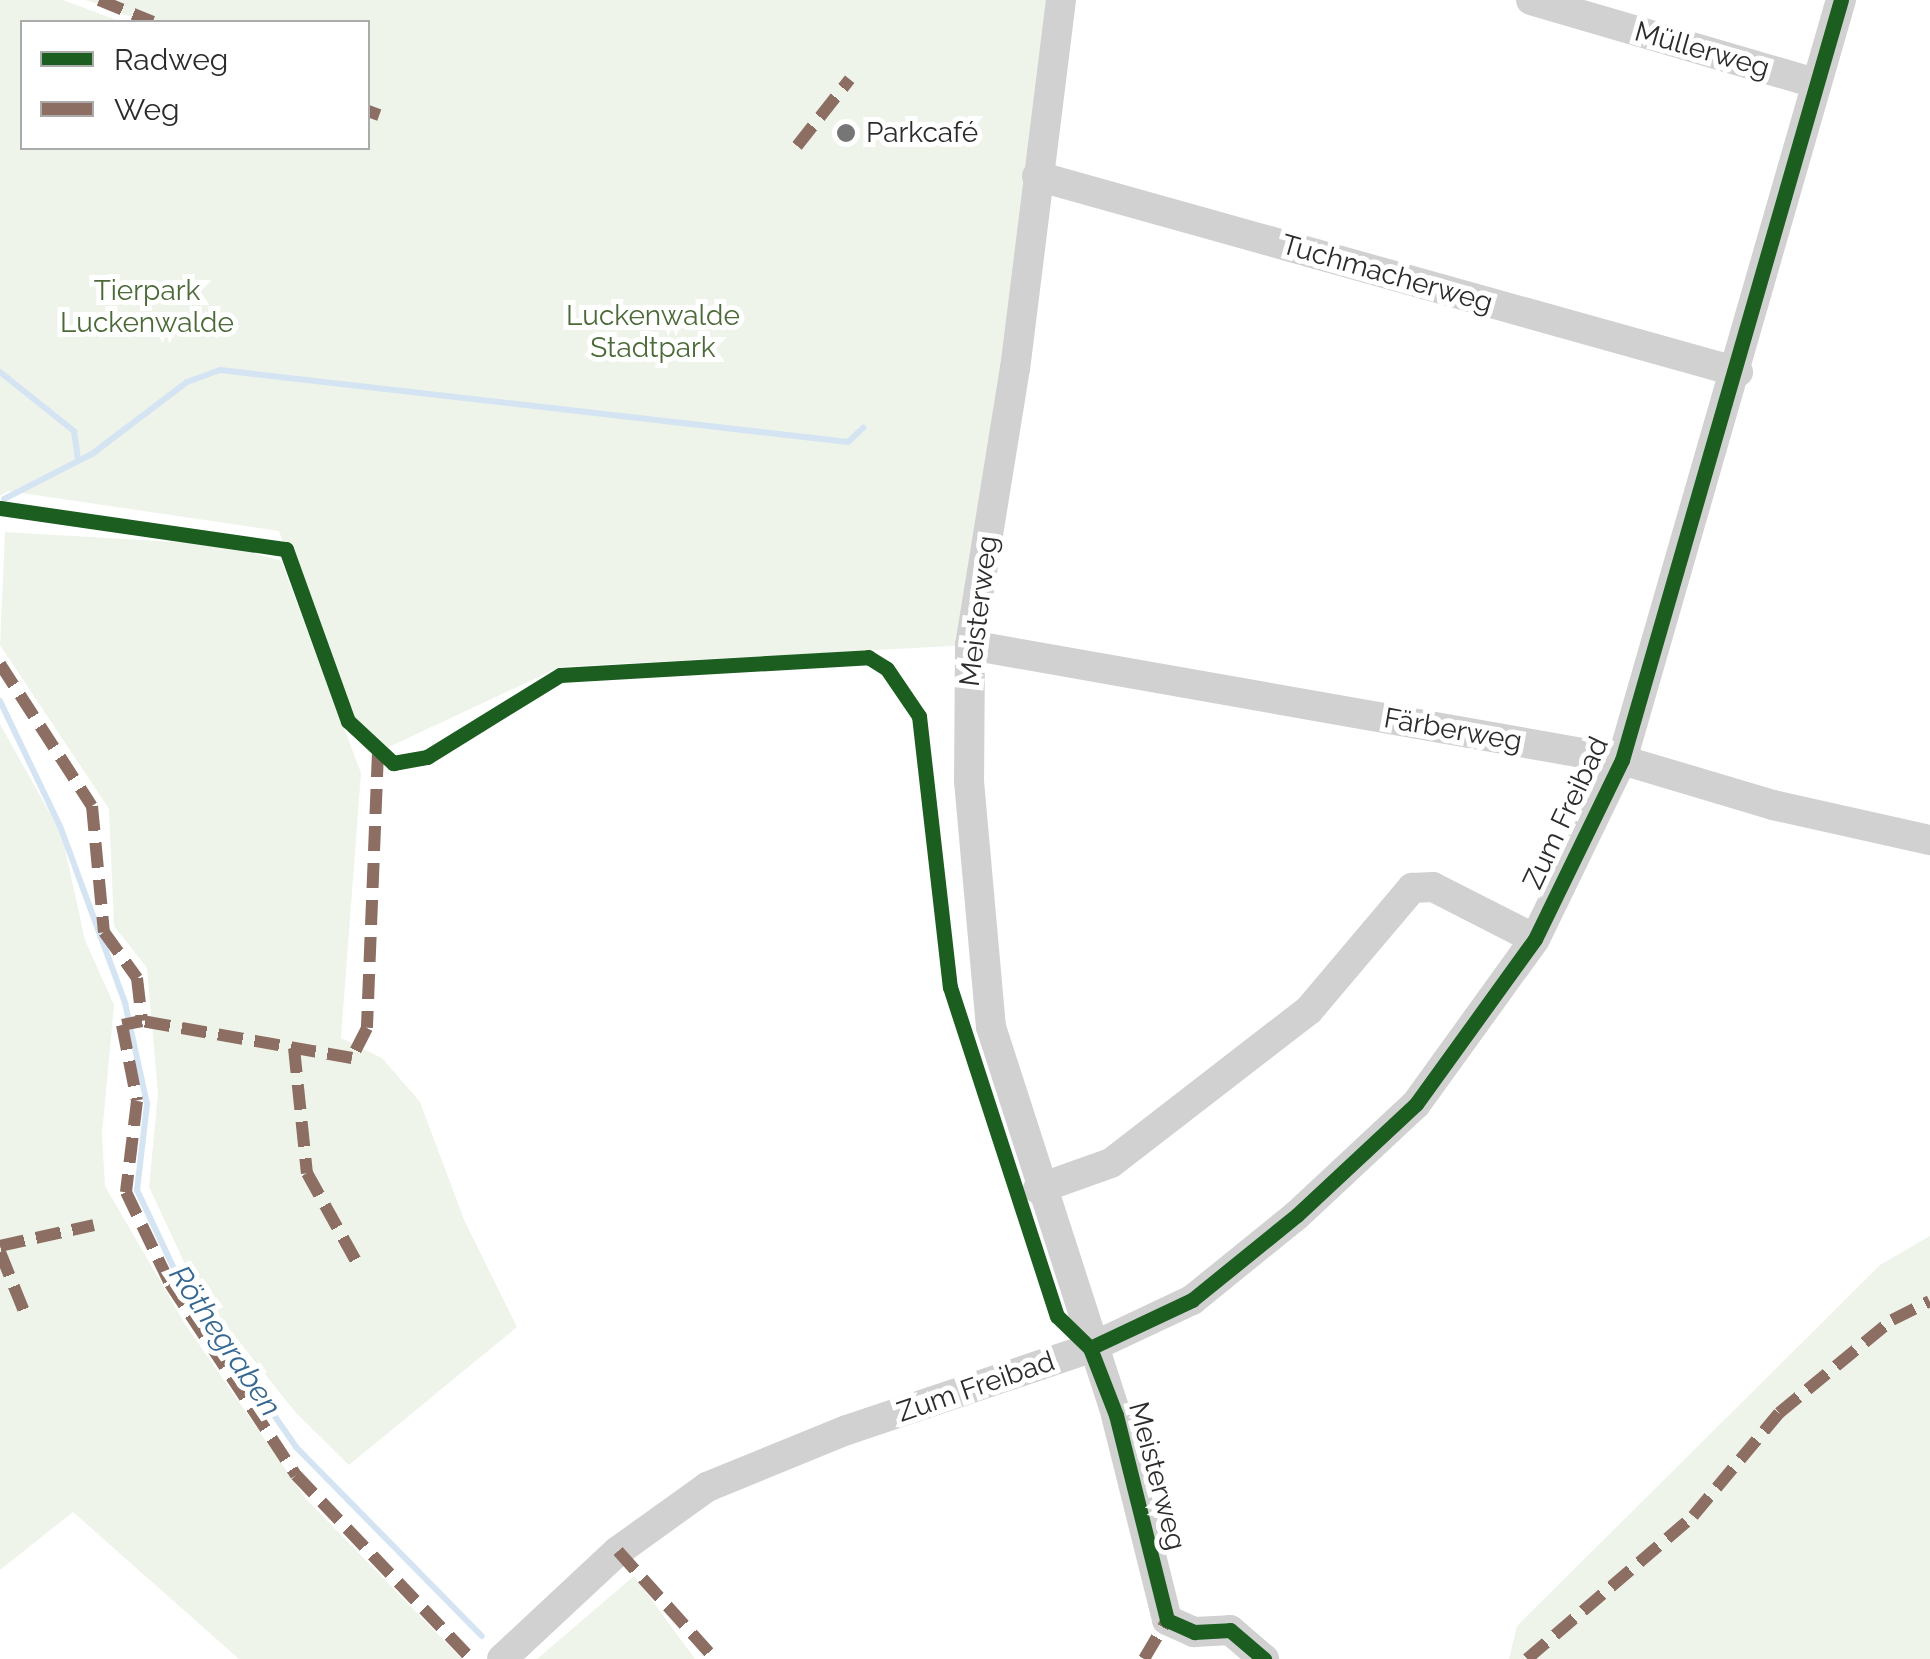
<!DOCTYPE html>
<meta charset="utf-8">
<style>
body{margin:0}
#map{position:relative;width:1930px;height:1659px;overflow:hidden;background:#fff;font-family:Raleway,sans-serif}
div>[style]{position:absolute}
.green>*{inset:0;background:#eef4ea}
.stream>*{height:6px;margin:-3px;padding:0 3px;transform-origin:3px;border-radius:3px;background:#d4e4f2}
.minor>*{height:30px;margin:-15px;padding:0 15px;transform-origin:15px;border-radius:15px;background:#d1d1d1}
.quiet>*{height:12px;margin-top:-6px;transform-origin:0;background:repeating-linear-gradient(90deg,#8d6e63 0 25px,transparent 0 37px)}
.cycleway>*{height:15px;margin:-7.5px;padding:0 7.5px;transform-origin:7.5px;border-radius:7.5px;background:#1b5e20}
.dots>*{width:28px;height:28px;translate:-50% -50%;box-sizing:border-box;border:5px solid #fff;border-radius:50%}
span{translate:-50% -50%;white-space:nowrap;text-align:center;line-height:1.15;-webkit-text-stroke:10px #fff;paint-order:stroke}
.street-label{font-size:28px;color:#2c2c2c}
.poi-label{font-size:28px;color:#2c2c2c}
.left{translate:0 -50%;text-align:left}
.park-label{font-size:28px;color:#4b6a37}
.water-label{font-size:30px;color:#366892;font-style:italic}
.legend{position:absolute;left:20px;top:20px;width:350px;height:130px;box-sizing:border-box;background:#fff;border:2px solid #ababab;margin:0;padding:12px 18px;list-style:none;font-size:30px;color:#2c2c2c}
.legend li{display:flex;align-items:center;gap:20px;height:50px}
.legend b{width:50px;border:2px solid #ababab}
</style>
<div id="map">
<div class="green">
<i style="clip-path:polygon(0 0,63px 0,122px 22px,22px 22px,22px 148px,368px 148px,368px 22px,145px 22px,86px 0,1061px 0,970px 645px,560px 667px,378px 752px,348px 721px,279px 531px,8px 491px,0 496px)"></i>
<i style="clip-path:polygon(5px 532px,227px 545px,281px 561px,361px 773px,341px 1038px,382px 1058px,420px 1102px,465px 1222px,517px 1327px,349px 1465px,296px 1413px,222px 1320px,185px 1264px,149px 1187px,158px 1094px,147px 968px,114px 926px,109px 809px,0 645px)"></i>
<i style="clip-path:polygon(0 724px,62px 835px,85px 940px,114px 1005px,102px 1134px,105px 1186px,185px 1324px,306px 1499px,462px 1659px,239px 1659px,73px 1512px,0 1570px)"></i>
<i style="clip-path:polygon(1930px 1236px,1930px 1659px,1509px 1659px,1517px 1626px,1880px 1265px)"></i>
<i style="clip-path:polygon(634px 1576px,695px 1659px,537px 1659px)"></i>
</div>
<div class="stream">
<i style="left:0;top:372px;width:95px;rotate:38.6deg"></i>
<i style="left:74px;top:431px;width:30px;rotate:82deg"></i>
<i style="left:4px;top:499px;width:99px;rotate:-27.1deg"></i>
<i style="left:92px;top:454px;width:119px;rotate:-37.2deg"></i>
<i style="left:187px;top:382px;width:35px;rotate:-20deg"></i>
<i style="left:220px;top:370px;width:632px;rotate:6.54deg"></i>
<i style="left:848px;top:442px;width:21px;rotate:-43deg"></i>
<i style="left:0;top:701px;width:139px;rotate:64.4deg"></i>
<i style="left:60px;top:826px;width:189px;rotate:69.8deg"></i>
<i style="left:125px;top:1003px;width:103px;rotate:77.7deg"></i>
<i style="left:147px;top:1104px;width:87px;rotate:96.6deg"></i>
<i style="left:137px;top:1190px;width:96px;rotate:64.8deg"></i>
<i style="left:178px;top:1277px;width:207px;rotate:55.2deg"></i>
<i style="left:296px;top:1447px;width:265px;rotate:45.5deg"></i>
</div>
<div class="minor">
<i style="left:1061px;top:0;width:371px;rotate:97.1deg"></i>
<i style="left:1015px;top:368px;width:281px;rotate:99.2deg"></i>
<i style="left:970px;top:645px;width:136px;rotate:90.4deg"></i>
<i style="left:969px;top:781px;width:247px;rotate:84.9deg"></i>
<i style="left:991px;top:1027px;width:408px;rotate:72.1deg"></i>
<i style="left:1116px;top:1415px;width:211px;rotate:76deg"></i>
<i style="left:1167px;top:1620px;width:30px;rotate:24deg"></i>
<i style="left:1194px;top:1632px;width:36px;rotate:-3deg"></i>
<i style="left:1230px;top:1630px;width:45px;rotate:40.5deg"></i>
<i style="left:1531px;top:0;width:296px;rotate:16.3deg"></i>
<i style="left:1037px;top:176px;width:728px;rotate:15.62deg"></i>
<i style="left:970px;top:645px;width:662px;rotate:10deg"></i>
<i style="left:1622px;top:760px;width:158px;rotate:16.6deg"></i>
<i style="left:1773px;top:805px;width:161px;rotate:12.6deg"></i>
<i style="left:1038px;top:1189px;width:77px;rotate:-19.6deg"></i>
<i style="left:1111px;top:1163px;width:250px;rotate:-37.7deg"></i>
<i style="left:1309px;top:1010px;width:160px;rotate:-49.8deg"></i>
<i style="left:1412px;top:888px;width:21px;rotate:-3deg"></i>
<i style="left:1433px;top:887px;width:114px;rotate:27deg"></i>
<i style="left:502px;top:1659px;width:158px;rotate:-43deg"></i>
<i style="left:618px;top:1551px;width:110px;rotate:-35.7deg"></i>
<i style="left:707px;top:1487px;width:151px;rotate:-22.2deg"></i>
<i style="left:847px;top:1430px;width:256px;rotate:-18.6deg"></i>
<i style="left:1090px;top:1348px;width:113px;rotate:-25.2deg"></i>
<i style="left:1192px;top:1300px;width:135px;rotate:-39deg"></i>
<i style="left:1297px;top:1215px;width:163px;rotate:-43deg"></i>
<i style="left:1416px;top:1104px;width:203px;rotate:-54.2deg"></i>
<i style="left:1535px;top:939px;width:199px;rotate:-64.1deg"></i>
<i style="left:1622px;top:760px;width:791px;rotate:-73.93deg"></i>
</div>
<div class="quiet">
<i style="left:99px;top:0;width:58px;rotate:22.2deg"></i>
<i style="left:368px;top:111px;width:12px;rotate:20deg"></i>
<i style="left:797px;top:146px;width:85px;rotate:-51.7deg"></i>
<i style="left:0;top:664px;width:169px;rotate:57.1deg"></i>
<i style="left:92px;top:806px;width:127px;rotate:84.6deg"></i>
<i style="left:104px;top:932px;width:57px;rotate:54.3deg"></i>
<i style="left:137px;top:978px;width:43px;rotate:83.4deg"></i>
<i style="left:378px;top:752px;width:276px;rotate:92.3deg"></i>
<i style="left:367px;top:1028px;width:34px;rotate:117deg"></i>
<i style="left:352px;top:1058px;width:213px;rotate:-170deg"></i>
<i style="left:142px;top:1021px;width:20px;rotate:169deg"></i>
<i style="left:122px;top:1025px;width:77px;rotate:78.8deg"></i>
<i style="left:137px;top:1101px;width:92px;rotate:96.9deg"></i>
<i style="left:126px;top:1192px;width:102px;rotate:64.4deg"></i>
<i style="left:170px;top:1284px;width:229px;rotate:56.6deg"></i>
<i style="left:296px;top:1475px;width:254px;rotate:46.4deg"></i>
<i style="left:294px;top:1048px;width:126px;rotate:84.1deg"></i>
<i style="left:307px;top:1173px;width:101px;rotate:60.9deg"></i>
<i style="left:0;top:1246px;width:96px;rotate:-12.6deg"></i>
<i style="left:0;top:1252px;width:67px;rotate:68deg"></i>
<i style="left:618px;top:1551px;width:145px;rotate:48.1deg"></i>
<i style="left:1144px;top:1659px;width:45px;rotate:-59.5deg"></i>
<i style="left:1527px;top:1659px;width:219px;rotate:-40.7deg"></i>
<i style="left:1693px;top:1516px;width:134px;rotate:-50.1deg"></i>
<i style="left:1779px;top:1413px;width:146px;rotate:-39.5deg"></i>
<i style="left:1892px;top:1320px;width:42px;rotate:-26.6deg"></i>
</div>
<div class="cycleway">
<i style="left:0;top:508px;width:289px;rotate:8.2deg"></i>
<i style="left:286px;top:549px;width:183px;rotate:70.2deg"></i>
<i style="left:348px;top:721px;width:62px;rotate:43deg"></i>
<i style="left:393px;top:763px;width:35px;rotate:-10deg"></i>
<i style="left:427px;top:757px;width:156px;rotate:-31.7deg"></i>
<i style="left:560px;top:675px;width:309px;rotate:-3.3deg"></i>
<i style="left:868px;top:657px;width:22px;rotate:32deg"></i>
<i style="left:887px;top:669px;width:57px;rotate:55.8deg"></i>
<i style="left:919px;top:716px;width:273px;rotate:83.5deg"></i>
<i style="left:950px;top:987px;width:346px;rotate:72deg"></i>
<i style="left:1057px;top:1316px;width:46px;rotate:44.1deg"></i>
<i style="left:1090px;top:1348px;width:72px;rotate:68.8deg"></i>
<i style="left:1116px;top:1415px;width:211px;rotate:76deg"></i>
<i style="left:1167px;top:1620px;width:30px;rotate:24deg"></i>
<i style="left:1194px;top:1632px;width:36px;rotate:-3deg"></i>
<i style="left:1230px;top:1630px;width:45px;rotate:40.5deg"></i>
<i style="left:1090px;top:1348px;width:113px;rotate:-25.2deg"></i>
<i style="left:1192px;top:1300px;width:135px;rotate:-39deg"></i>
<i style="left:1297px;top:1215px;width:163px;rotate:-43deg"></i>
<i style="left:1416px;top:1104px;width:203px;rotate:-54.2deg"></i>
<i style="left:1535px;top:939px;width:199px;rotate:-64.1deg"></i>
<i style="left:1622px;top:760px;width:791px;rotate:-73.93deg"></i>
</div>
<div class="dots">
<i style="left:846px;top:133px;background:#767676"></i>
</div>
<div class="street-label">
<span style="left:1702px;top:50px;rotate:16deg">Müllerweg</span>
<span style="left:1387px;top:274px;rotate:16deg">Tuchmacherweg</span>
<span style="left:979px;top:611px;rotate:-83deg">Meisterweg</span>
<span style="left:1453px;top:730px;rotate:10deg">Färberweg</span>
<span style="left:1566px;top:813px;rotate:-65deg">Zum Freibad</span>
<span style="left:976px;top:1387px;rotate:-19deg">Zum Freibad</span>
<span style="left:1157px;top:1476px;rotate:75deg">Meisterweg</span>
</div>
<div class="poi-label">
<span class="left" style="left:866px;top:133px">Parkcafé</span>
</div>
<div class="park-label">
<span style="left:147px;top:307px">Tierpark<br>Luckenwalde</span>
<span style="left:653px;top:332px">Luckenwalde<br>Stadtpark</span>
</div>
<div class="water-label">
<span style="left:225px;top:1341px;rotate:56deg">Röthegraben</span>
</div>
<ul class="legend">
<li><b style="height:12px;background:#1b5e20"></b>Radweg</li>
<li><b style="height:12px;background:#8d6e63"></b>Weg</li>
</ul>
</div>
